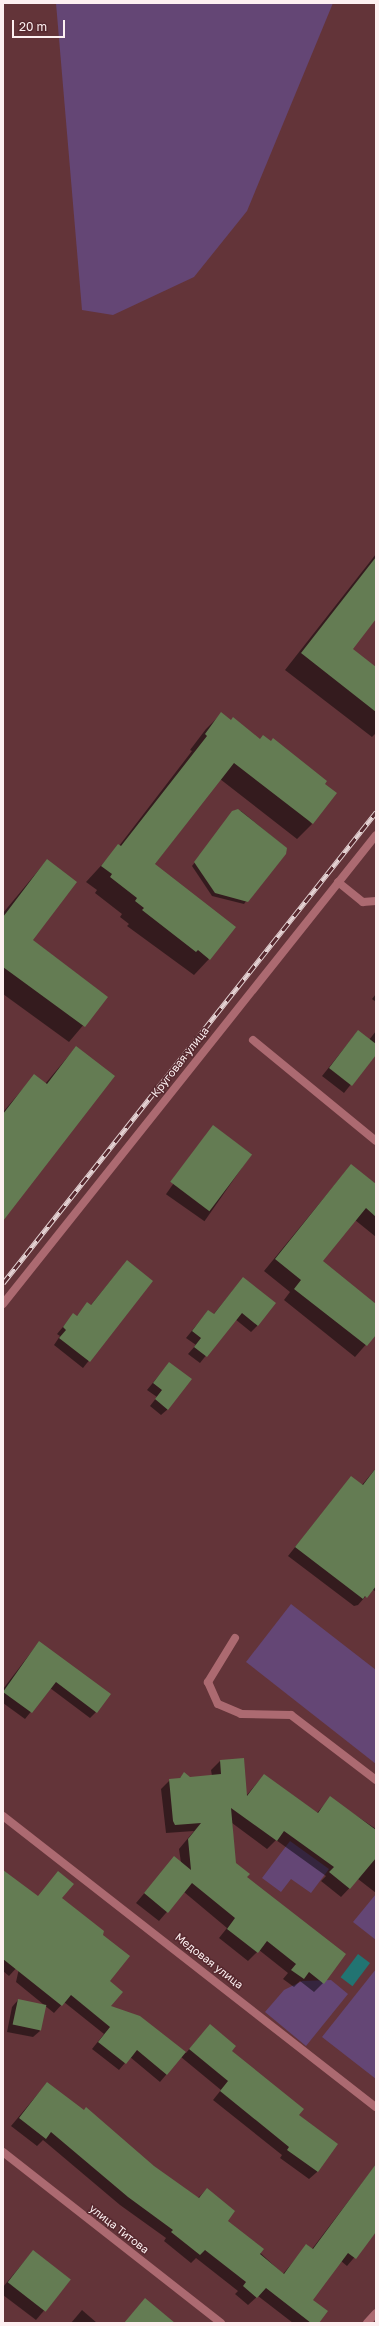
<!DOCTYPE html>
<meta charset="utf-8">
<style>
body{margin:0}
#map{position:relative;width:379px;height:2326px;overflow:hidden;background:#633439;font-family:"Golos Text",sans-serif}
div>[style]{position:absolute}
.green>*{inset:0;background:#644675}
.water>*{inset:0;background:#227472;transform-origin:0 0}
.shadow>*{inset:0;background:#0007;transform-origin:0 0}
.building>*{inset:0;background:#647c53;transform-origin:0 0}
.street>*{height:8px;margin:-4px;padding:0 4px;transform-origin:4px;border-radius:4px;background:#ac6a71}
.rail>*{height:4.5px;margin-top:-2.25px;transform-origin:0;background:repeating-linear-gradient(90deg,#57292f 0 9px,#e4d2d3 0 18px);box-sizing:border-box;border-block:1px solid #e4d2d3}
span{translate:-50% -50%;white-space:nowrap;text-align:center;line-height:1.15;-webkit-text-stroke:3px #57292f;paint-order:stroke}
.street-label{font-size:11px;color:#fdf0f1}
.frame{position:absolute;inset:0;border:4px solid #fdf0f1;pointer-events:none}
.scale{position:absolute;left:12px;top:20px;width:53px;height:18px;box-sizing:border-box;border:2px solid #fdf0f1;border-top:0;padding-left:5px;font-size:12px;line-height:14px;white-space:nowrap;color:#fdf0f1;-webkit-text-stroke:3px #57292f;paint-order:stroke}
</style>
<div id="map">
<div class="green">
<i style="clip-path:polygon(56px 3px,333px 3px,247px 211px,194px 277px,113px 315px,82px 310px)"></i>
<i style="clip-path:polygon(291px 1604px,376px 1670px,376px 1764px,246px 1662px)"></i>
<i style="clip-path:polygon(290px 1841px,329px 1869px,311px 1893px,291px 1879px,281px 1892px,262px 1878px)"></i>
<i style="clip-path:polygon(376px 1894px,376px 1940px,353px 1922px)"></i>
<i style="clip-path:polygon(376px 1969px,376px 2079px,322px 2037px)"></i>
<i style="clip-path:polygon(331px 1980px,348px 1994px,306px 2046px,265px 2012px,284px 1990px,302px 1981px)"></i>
</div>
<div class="water">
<i style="left:358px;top:1954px;width:15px;height:29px;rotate:37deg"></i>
</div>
<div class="shadow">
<i style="clip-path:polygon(376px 554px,376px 617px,351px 649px,376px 668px,376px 733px,372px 737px,285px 670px)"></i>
<i style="clip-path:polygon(221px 714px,312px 824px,297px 839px,220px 779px,154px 865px,209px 959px,194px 975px,127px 926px,129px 924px,120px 917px,122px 914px,95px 893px,97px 890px,86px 882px,119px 846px,192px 751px,190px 750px,206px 729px)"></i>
<i style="clip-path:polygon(235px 810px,241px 811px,286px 848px,244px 904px,212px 896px,192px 866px)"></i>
<i style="clip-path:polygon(47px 860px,32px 940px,107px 997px,69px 1042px,3px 994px,3px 913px)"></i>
<i style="clip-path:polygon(376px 994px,376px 1002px,372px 999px)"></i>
<i style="clip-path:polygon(358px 1031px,369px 1040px,376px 1031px,376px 1053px,344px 1093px,322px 1076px)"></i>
<i style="clip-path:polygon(76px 1047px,3px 1219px,3px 1112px,34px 1076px,45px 1084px)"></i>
<i style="left:213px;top:1127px;width:47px;height:82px;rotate:35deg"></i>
<i style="clip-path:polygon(351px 1165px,376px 1185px,376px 1237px,355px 1220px,322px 1261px,376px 1305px,376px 1333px,355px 1357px,284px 1300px,290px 1292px,264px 1271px)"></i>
<i style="clip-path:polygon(127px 1261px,152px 1281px,83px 1368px,54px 1345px,60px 1336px,57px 1334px,73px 1315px,76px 1317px,87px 1304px,90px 1306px)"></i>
<i style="clip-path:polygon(243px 1278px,258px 1325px,251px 1332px,235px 1319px,200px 1363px,188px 1354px,196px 1345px,186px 1338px,208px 1311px,213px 1315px)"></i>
<i style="clip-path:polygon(169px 1363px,168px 1409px,161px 1415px,150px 1406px,157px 1397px,147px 1390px)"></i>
<i style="clip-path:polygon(376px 1468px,376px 1592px,372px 1589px,358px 1605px,354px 1606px,288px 1556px,351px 1477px,362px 1485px)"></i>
<i style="clip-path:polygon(39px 1642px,96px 1712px,90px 1718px,50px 1688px,25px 1719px,3px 1703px,3px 1689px)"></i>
<i style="clip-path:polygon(220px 1761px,246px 1796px,264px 1775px,317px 1813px,330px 1798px,376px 1829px,376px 1893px,358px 1879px,341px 1897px,321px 1881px,326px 1876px,276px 1840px,267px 1849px,232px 1823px,235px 1864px,323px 1983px,314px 1992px,300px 1981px,294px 1987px,283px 1979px,288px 1973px,259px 1950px,248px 1961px,219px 1938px,227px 1928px,184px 1892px,159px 1921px,136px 1903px,174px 1858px,181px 1863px,179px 1849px,194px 1831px,166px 1833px,161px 1789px,170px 1780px,179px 1779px,184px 1773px,190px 1778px,212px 1776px,211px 1770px)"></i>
<i style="clip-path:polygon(3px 1871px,37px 1897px,61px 1898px,102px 1936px,110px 2007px,139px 2017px,186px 2053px,202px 2034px,231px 2051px,298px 2115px,337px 2144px,317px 2172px,309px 2179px,280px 2158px,282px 2155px,213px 2100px,221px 2090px,181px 2057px,160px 2082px,130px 2057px,119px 2070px,92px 2049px,104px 2034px,64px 2002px,54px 2013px,16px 1982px,20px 1964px,9px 1976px,3px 1971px)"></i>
<i style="clip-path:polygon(18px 2000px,40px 2031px,33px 2037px,7px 2032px,12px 2007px)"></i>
<i style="clip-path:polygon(47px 2083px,153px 2167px,198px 2198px,207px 2189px,226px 2221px,283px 2274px,307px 2245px,312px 2249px,376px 2165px,376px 2232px,347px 2266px,341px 2261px,312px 2300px,317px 2323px,293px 2323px,258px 2296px,248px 2305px,235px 2294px,238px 2291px,196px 2258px,191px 2263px,164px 2241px,166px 2238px,120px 2205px,43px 2140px,37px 2146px,11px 2126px)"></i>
<i style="clip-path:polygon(33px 2251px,70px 2280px,36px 2320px,3px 2295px,3px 2287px)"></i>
<i style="clip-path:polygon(82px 2310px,97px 2323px,71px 2323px)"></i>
</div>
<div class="building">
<i style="clip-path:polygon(376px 557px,376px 619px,353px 649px,376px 667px,376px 712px,301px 653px)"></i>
<i style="clip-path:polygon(221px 712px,231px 720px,233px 717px,260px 739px,263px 735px,271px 741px,273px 738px,327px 781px,325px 784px,337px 793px,313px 824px,234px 763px,155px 864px,236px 927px,210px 960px,198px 950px,196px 952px,142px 910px,144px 908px,135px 901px,137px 898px,110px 877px,112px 874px,101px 866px,118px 844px,121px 846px,207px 736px,205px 734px)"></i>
<i style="clip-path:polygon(238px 809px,287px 848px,286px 854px,248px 902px,215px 893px,194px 862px,232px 811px)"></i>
<i style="clip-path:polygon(47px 859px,77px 882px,33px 940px,108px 997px,85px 1027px,3px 967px,3px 917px)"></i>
<i style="clip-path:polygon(358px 1030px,376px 1044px,376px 1055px,352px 1086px,329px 1068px)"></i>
<i style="clip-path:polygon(76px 1046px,115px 1076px,3px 1221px,3px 1114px,34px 1074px,47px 1084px)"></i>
<i style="left:213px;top:1125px;width:49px;height:71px;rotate:37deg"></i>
<i style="clip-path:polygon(351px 1164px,376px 1184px,376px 1217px,366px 1208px,323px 1261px,376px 1304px,376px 1335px,367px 1346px,294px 1289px,301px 1280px,275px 1259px)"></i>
<i style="clip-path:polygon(127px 1260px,153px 1281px,90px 1362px,59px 1338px,66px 1330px,63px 1327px,73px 1313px,77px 1316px,87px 1302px,91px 1305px)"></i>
<i style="clip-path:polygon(243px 1277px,276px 1303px,258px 1326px,242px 1313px,207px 1357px,194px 1347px,201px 1338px,192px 1331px,208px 1310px,214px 1314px)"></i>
<i style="clip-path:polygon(169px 1362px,192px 1379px,168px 1410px,155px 1399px,162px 1390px,153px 1383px)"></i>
<i style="clip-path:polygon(376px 1468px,376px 1586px,367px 1598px,365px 1596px,363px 1599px,295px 1547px,351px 1476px,363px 1485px)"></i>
<i style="clip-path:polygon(39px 1641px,111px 1694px,97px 1713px,56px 1682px,32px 1713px,3px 1692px)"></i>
<i style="clip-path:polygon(244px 1758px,247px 1796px,264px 1774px,318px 1813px,330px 1796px,376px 1830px,376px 1858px,350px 1889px,329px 1872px,334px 1867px,284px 1831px,277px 1841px,231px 1808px,236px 1863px,250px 1874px,247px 1877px,346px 1954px,324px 1984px,309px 1972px,304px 1979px,291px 1970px,296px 1964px,267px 1941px,258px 1953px,227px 1929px,235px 1918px,192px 1883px,168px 1913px,144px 1893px,174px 1856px,191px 1870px,188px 1839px,201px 1823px,175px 1825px,173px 1821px,169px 1779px,180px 1778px,184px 1772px,190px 1777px,221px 1774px,220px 1760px)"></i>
<i style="clip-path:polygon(3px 1870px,38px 1896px,58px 1871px,74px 1884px,62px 1898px,104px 1931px,103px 1935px,130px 1956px,110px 1981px,123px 1992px,111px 2006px,140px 2016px,186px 2052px,167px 2075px,137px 2050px,126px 2064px,98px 2042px,110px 2027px,71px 1995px,62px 2006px,3px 1959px)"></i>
<i style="left:18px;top:1999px;width:29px;height:26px;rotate:12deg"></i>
<i style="clip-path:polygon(210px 2024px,236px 2046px,232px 2051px,304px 2109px,299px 2115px,338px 2144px,318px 2172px,287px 2150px,289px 2147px,220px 2091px,228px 2081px,189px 2049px)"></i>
<i style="clip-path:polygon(47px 2082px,84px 2110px,86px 2107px,154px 2166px,199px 2198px,207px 2188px,235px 2211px,228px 2221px,264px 2249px,260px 2254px,284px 2274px,306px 2244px,313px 2249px,376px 2164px,376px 2232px,356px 2259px,348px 2253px,313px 2300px,328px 2311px,319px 2323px,311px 2323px,266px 2288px,257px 2298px,243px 2286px,246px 2282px,205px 2250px,200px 2255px,171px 2232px,173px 2230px,128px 2197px,51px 2132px,46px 2139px,19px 2118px)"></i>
<i style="left:33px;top:2250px;width:48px;height:41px;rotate:38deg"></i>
<i style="clip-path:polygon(145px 2298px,175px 2323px,124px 2323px)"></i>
</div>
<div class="street">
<i style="left:338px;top:882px;width:32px;rotate:39deg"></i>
<i style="left:363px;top:902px;width:13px;rotate:-4deg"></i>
<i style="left:253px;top:1040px;width:159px;rotate:39.4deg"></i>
<i style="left:3px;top:1304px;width:599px;rotate:-51.5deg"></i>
<i style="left:235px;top:1638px;width:52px;rotate:121.5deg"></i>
<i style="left:208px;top:1682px;width:24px;rotate:66deg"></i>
<i style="left:218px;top:1704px;width:25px;rotate:23deg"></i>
<i style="left:241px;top:1714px;width:50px;rotate:1.1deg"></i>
<i style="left:291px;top:1715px;width:107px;rotate:37.4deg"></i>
<i style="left:3px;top:1816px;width:473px;rotate:38deg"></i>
<i style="left:3px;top:2152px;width:277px;rotate:38.1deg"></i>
<i style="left:367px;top:2323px;width:13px;rotate:-48deg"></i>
</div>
<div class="rail">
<i style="left:3px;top:1283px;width:601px;rotate:-51.62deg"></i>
</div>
<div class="street-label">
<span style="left:180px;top:1062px;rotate:-52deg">Круговая улица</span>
<span style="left:209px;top:1961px;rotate:38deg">Медовая улица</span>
<span style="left:119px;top:2229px;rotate:38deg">улица Титова</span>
</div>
<div class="frame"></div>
<div class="scale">20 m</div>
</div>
